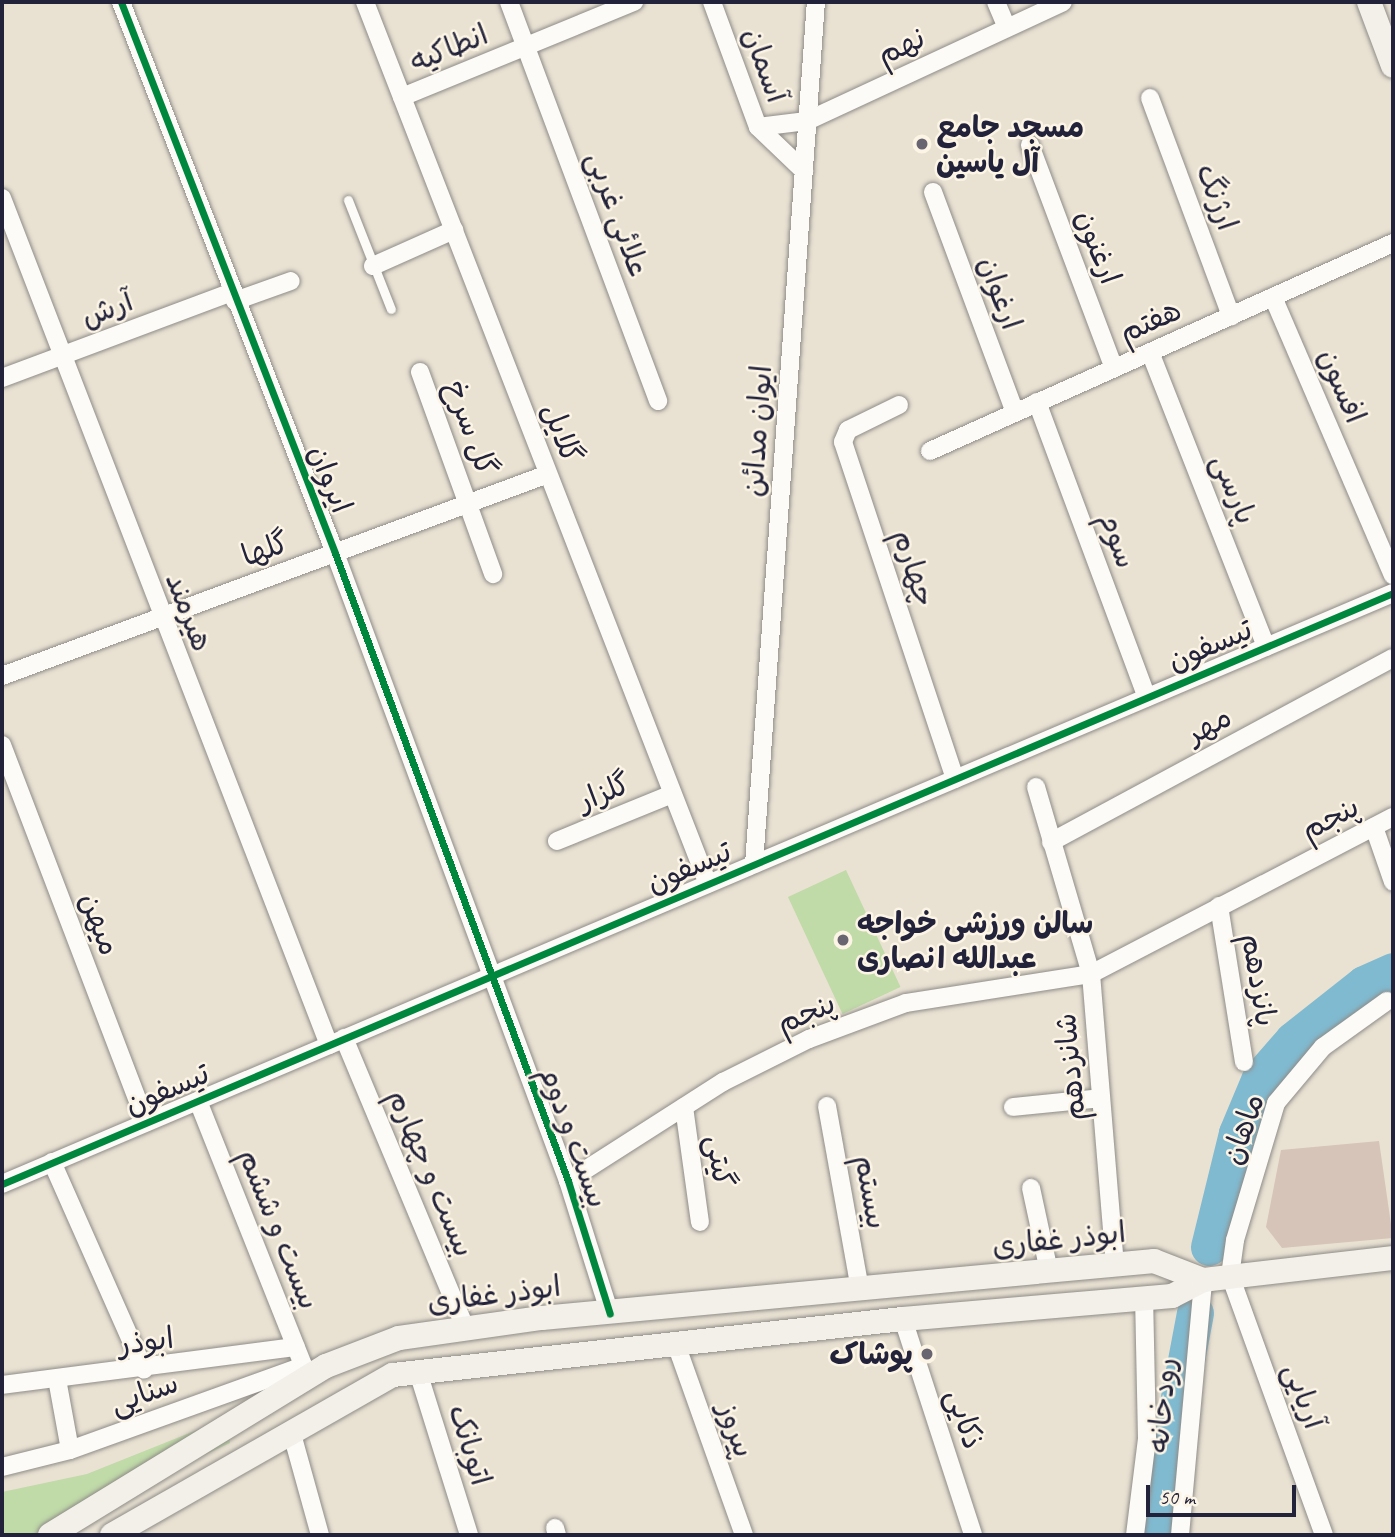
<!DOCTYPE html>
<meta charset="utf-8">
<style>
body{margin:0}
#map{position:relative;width:1395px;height:1537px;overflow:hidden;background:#e9e2d3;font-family:Caveat,"Playpen Sans Arabic",sans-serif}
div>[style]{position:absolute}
.green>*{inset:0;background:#c0daa8;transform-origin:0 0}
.river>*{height:37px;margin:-18.5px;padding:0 18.5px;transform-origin:18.5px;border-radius:18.5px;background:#80bad0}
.building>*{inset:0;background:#d6c4b8}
.roads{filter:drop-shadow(0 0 2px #8f8c88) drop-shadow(0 0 2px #8f8c88)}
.service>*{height:9px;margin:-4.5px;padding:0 4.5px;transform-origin:4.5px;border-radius:4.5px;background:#fcfbf8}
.minor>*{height:18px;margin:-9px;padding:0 9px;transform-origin:9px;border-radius:9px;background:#fcfbf8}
.secondary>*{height:24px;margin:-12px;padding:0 12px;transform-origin:12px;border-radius:12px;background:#f3f0ea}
.cycleway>*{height:7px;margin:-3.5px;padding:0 3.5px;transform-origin:3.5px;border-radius:3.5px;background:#00873e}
.dots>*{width:19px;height:19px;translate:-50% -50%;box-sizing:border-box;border:4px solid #fcf5e5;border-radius:50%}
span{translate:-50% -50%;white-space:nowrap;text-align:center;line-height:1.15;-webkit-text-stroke:5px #fcf5e5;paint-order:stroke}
.street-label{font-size:30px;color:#22223b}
.poi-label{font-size:30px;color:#22223b;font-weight:700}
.left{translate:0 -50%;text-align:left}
.right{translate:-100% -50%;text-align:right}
.frame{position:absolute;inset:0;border:4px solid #22223b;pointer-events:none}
.scale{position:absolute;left:1146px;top:1485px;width:150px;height:32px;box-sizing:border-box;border:4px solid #22223b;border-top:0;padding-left:9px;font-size:21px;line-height:24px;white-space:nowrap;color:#22223b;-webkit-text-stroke:5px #fcf5e5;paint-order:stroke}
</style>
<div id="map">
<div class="green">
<i style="left:846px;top:870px;width:129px;height:64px;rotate:65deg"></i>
<i style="clip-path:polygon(227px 1418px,230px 1443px,32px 1535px,2px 1535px,2px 1492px,87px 1474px)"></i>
</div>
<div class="river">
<i style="left:1209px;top:1247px;width:117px;rotate:-76.2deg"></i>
<i style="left:1237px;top:1133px;width:60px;rotate:-67.3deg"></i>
<i style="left:1260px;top:1078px;width:50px;rotate:-49deg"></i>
<i style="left:1293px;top:1040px;width:90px;rotate:-38.3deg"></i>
<i style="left:1364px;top:984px;width:32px;rotate:-24deg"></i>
<i style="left:1153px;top:1535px;width:226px;rotate:-79.3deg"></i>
</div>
<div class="building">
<i style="clip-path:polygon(1379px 1141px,1393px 1238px,1282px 1248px,1266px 1227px,1281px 1150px)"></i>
</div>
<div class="roads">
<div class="service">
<i style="left:348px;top:200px;width:117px;rotate:68.5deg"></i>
</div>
<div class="minor">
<i style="left:121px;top:2px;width:591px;rotate:68.77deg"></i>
<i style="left:335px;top:553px;width:670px;rotate:69.64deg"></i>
<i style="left:568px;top:1181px;width:139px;rotate:72.5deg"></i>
<i style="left:365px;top:2px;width:946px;rotate:68.75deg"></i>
<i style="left:509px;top:2px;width:426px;rotate:69.5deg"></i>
<i style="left:712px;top:2px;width:133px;rotate:69.8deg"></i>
<i style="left:758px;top:127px;width:64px;rotate:43.7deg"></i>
<i style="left:996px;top:2px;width:28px;rotate:67deg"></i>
<i style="left:402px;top:97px;width:251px;rotate:-22.3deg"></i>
<i style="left:1150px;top:98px;width:233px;rotate:69.6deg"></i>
<i style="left:758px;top:127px;width:49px;rotate:-7deg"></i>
<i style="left:807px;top:121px;width:282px;rotate:-24.9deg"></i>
<i style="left:1030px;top:145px;width:238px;rotate:69.4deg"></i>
<i style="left:933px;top:192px;width:235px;rotate:69.6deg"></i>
<i style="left:2px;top:198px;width:908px;rotate:68.89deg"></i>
<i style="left:373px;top:266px;width:89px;rotate:-24deg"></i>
<i style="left:1273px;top:297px;width:303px;rotate:66.7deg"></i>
<i style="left:235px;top:301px;width:59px;rotate:-19.7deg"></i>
<i style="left:1150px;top:352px;width:317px;rotate:68.5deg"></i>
<i style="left:420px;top:372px;width:215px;rotate:70.1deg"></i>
<i style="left:2px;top:378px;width:246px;rotate:-20.5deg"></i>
<i style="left:1037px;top:402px;width:315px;rotate:69.6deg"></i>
<i style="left:899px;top:405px;width:57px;rotate:153.9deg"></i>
<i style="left:848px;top:430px;width:13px;rotate:113deg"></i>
<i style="left:843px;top:442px;width:355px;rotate:71.6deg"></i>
<i style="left:930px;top:451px;width:508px;rotate:-24.19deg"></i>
<i style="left:2px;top:676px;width:582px;rotate:-20.3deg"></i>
<i style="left:2px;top:745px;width:404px;rotate:69.1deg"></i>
<i style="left:1036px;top:787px;width:195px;rotate:73.6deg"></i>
<i style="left:1091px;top:974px;width:292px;rotate:85.3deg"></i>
<i style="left:1374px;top:827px;width:58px;rotate:70.9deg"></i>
<i style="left:557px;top:841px;width:124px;rotate:-22.2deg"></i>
<i style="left:1051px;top:842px;width:388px;rotate:-28.3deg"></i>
<i style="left:754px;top:864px;width:864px;rotate:-85.89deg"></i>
<i style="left:1219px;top:906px;width:158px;rotate:80.9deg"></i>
<i style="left:344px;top:1038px;width:316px;rotate:67.3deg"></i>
<i style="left:198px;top:1101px;width:295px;rotate:68.3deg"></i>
<i style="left:827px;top:1106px;width:186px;rotate:79.8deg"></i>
<i style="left:684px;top:1107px;width:116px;rotate:82.1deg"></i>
<i style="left:1013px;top:1107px;width:88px;rotate:-5.8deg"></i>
<i style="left:52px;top:1162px;width:227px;rotate:66.1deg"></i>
<i style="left:568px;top:1181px;width:184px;rotate:-32.6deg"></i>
<i style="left:723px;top:1082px;width:96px;rotate:-26.6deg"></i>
<i style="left:809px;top:1039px;width:103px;rotate:-20.4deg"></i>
<i style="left:906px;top:1003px;width:187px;rotate:-8.9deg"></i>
<i style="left:1091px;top:974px;width:340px;rotate:-27.5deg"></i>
<i style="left:2px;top:1184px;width:1511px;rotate:-23.02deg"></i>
<i style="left:1031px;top:1188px;width:85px;rotate:77.8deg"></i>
<i style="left:903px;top:1319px;width:227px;rotate:72deg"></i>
<i style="left:676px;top:1344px;width:203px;rotate:70.4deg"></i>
<i style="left:418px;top:1372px;width:171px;rotate:72.6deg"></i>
<i style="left:57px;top:1379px;width:72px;rotate:79.6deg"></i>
<i style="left:2px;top:1385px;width:296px;rotate:-7.4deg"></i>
<i style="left:292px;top:1434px;width:105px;rotate:74.5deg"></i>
<i style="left:2px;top:1467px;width:70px;rotate:-14deg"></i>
<i style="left:70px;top:1450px;width:248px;rotate:-19.8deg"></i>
<i style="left:555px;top:1528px;width:7px;rotate:74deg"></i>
<i style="left:1135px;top:1535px;width:98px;rotate:-82.9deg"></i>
<i style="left:1147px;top:1438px;width:140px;rotate:-91.2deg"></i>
<i style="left:1180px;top:1535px;width:256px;rotate:-84.8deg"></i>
<i style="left:1324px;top:1535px;width:276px;rotate:-109.9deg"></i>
<i style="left:1230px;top:1276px;width:36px;rotate:-82deg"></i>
<i style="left:1235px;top:1240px;width:143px;rotate:-73.3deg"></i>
<i style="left:1276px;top:1103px;width:73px;rotate:-50deg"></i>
<i style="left:1323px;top:1047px;width:79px;rotate:-35.7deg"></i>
</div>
<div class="secondary">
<i style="left:1369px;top:2px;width:68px;rotate:69.4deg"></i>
<i style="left:50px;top:1535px;width:324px;rotate:-31.5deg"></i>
<i style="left:326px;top:1366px;width:78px;rotate:-21deg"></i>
<i style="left:399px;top:1338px;width:144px;rotate:-8deg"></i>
<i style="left:542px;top:1318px;width:615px;rotate:-5.32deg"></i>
<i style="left:1154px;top:1261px;width:53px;rotate:21.2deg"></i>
<i style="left:112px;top:1535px;width:323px;rotate:-29.7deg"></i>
<i style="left:393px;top:1375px;width:513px;rotate:-6.27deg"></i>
<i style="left:903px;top:1319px;width:270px;rotate:-4.9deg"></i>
<i style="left:1172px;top:1296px;width:35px;rotate:-27deg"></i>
<i style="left:1203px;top:1280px;width:191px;rotate:-6.6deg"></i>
</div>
</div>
<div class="cycleway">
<i style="left:121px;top:2px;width:591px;rotate:68.77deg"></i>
<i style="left:335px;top:553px;width:670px;rotate:69.64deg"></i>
<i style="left:568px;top:1181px;width:139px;rotate:72.5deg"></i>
<i style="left:2px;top:1184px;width:1511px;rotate:-23.02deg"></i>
</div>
<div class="dots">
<i style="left:922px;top:144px;background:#686570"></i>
<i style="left:843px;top:940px;background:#686570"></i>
<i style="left:927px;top:1354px;background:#686570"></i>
</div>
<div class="street-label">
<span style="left:901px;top:46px;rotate:-25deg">نهم</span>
<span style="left:449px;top:48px;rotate:-22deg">انطاکیه</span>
<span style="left:765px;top:65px;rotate:70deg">آسمان</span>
<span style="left:1217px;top:197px;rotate:70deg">ارژنگ</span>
<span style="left:618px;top:214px;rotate:70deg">علائی غربی</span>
<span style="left:1098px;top:247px;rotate:69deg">ارغنون</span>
<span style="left:1000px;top:293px;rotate:70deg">ارغوان</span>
<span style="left:107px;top:309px;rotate:-21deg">آرش</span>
<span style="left:1150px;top:321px;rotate:-24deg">هفتم</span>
<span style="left:1342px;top:386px;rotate:67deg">افسون</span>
<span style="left:471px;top:428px;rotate:70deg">گل سرخ</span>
<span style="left:757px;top:431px;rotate:-86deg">ایوان مدائن</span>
<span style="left:562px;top:433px;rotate:69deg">گلایل</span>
<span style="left:330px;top:479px;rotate:68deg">ایروان</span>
<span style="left:1234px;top:489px;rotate:68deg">پارسی</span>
<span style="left:1118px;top:540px;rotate:70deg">سوم</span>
<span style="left:265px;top:549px;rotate:-20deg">گلها</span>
<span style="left:914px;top:568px;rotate:72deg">چهارم</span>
<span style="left:189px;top:612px;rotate:69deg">هیرمند</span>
<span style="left:1210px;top:645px;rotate:-23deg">تیسفون</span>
<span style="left:1209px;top:725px;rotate:-28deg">مهر</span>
<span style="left:604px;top:792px;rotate:-22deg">گلزار</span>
<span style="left:1330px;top:818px;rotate:-27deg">پنجم</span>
<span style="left:689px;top:867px;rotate:-23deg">تیسفون</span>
<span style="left:100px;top:924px;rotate:69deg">میهن</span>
<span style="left:1259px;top:980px;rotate:81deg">پانزدهم</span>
<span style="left:806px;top:1013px;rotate:-23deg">پنجم</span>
<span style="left:1070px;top:1067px;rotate:-95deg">شانزدهم</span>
<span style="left:167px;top:1089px;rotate:-23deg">تیسفون</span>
<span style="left:1243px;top:1129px;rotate:-70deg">ماهان</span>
<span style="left:574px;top:1137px;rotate:70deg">بیست و دوم</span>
<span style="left:720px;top:1161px;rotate:82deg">گیتی</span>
<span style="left:431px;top:1173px;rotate:67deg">بیست و چهارم</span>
<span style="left:871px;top:1192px;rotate:80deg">بیستم</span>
<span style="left:279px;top:1229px;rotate:68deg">بیست و ششم</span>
<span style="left:1059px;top:1239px;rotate:-6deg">ابوذر غفاری</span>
<span style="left:494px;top:1294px;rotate:-7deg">ابوذر غفاری</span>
<span style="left:146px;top:1341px;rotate:-7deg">ابوذر</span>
<span style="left:144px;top:1393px;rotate:-20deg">سنایی</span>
<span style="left:1304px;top:1396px;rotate:70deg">آریایی</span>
<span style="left:1162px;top:1405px;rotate:-85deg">رودخانه</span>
<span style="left:965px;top:1419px;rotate:72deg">ذکایی</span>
<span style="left:736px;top:1430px;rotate:70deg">پیروز</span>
<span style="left:470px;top:1445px;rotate:73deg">اتوبانک</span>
</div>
<div class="poi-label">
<span class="left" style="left:936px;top:144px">مسجد جامع<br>آل یاسین</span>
<span class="left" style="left:857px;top:940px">سالن ورزشی خواجه<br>عبدالله انصاری</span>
<span class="right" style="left:913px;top:1354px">پوشاک</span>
</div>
<div class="frame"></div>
<div class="scale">50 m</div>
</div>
